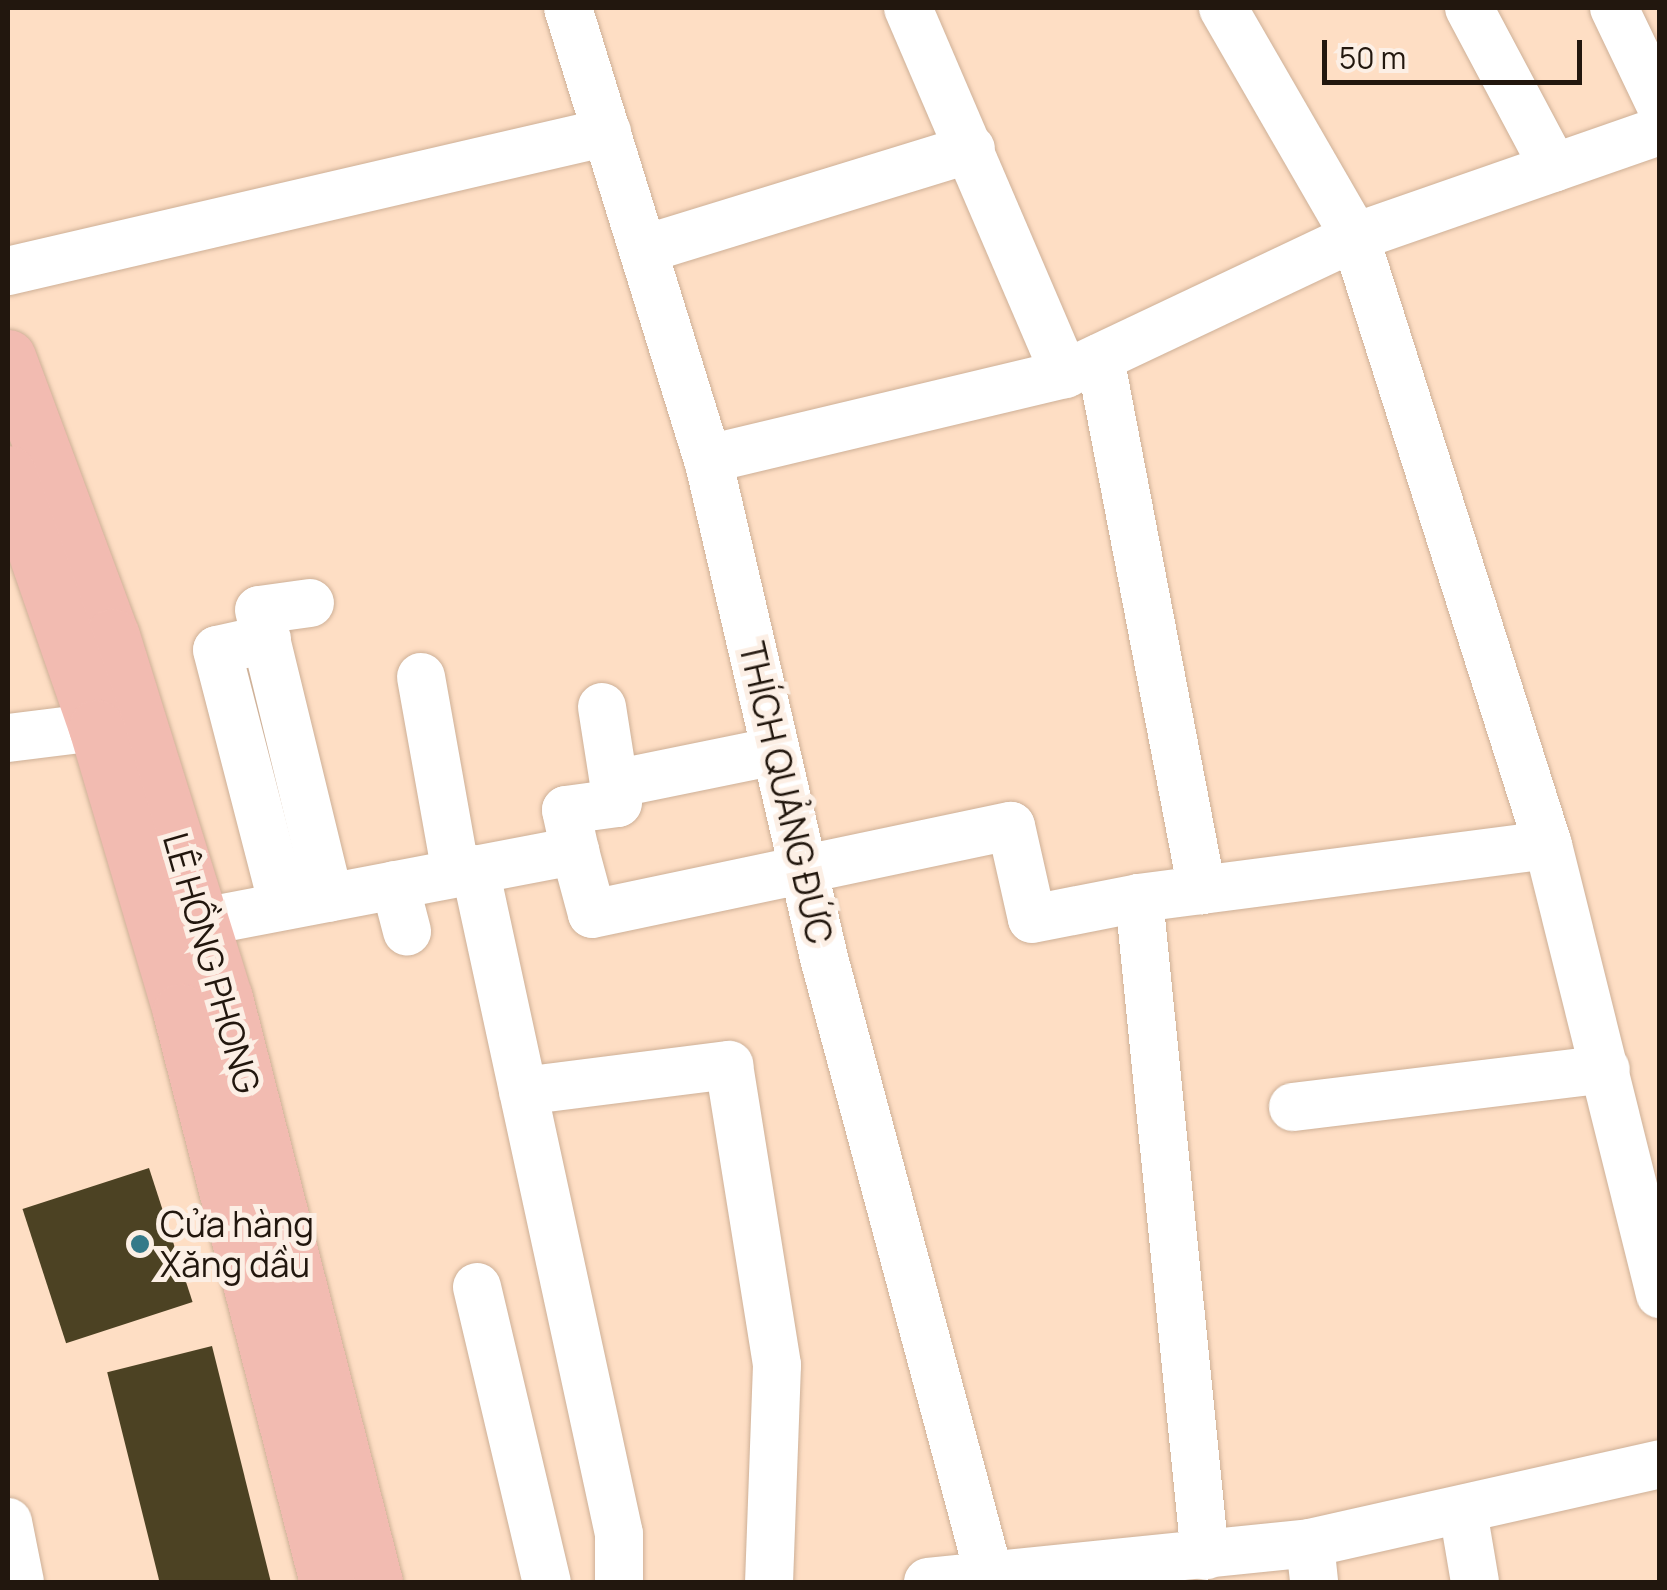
<!DOCTYPE html>
<meta charset="utf-8">
<style>
body{margin:0}
#map{position:relative;width:1667px;height:1590px;overflow:hidden;background:#fedec4;font-family:Manrope,sans-serif}
div>[style]{position:absolute}
.building>*{inset:0;background:#4c4223;transform-origin:0 0}
.roads{filter:drop-shadow(0 0 2px #ceb097) drop-shadow(0 0 2px #ceb097)}
.minor>*{height:48px;margin:-24px;padding:0 24px;transform-origin:24px;border-radius:24px;background:#fff}
.major>*{height:55px;margin:-27.5px;padding:0 27.5px;transform-origin:27.5px;border-radius:27.5px;background:#f2bbb1}
.dots>*{width:28px;height:28px;translate:-50% -50%;box-sizing:border-box;border:5px solid #fcefe5;border-radius:50%}
span{translate:-50% -50%;white-space:nowrap;text-align:center;line-height:1.15;-webkit-text-stroke:10px #fcefe5;paint-order:stroke}
.street-label{font-size:35px;color:#22170e}
.poi-label{font-size:35px;color:#22170e}
.left{translate:0 -50%;text-align:left}
.frame{position:absolute;inset:0;border:10px solid #22170e;pointer-events:none}
.scale{position:absolute;left:1322px;top:40px;width:260px;height:45px;box-sizing:border-box;border:5px solid #22170e;border-top:0;padding-left:12px;font-size:30px;line-height:35px;white-space:nowrap;color:#22170e;-webkit-text-stroke:8px #fcefe5;paint-order:stroke}
</style>
<div id="map">
<div class="building">
<i style="left:149px;top:1168px;width:141px;height:133px;rotate:72deg"></i>
<i style="left:212px;top:1346px;width:243px;height:108px;rotate:76deg"></i>
</div>
<div class="roads">
<div class="minor">
<i style="left:568px;top:8px;width:472px;rotate:72.8deg"></i>
<i style="left:708px;top:459px;width:512px;rotate:76.91deg"></i>
<i style="left:824px;top:958px;width:646px;rotate:75.02deg"></i>
<i style="left:908px;top:8px;width:398px;rotate:66.8deg"></i>
<i style="left:1223px;top:8px;width:264px;rotate:60deg"></i>
<i style="left:1355px;top:237px;width:638px;rotate:72.39deg"></i>
<i style="left:1548px;top:845px;width:463px;rotate:76deg"></i>
<i style="left:1469px;top:8px;width:181px;rotate:62deg"></i>
<i style="left:1614px;top:8px;width:106px;rotate:64.4deg"></i>
<i style="left:645px;top:249px;width:341px;rotate:-17.1deg"></i>
<i style="left:8px;top:271px;width:615px;rotate:-13.06deg"></i>
<i style="left:1100px;top:358px;width:542px;rotate:79.15deg"></i>
<i style="left:708px;top:459px;width:367px;rotate:-13.4deg"></i>
<i style="left:1065px;top:374px;width:321px;rotate:-25.3deg"></i>
<i style="left:1355px;top:237px;width:323px;rotate:-19.2deg"></i>
<i style="left:310px;top:603px;width:51px;rotate:172.2deg"></i>
<i style="left:259px;top:610px;width:296px;rotate:76.3deg"></i>
<i style="left:267px;top:639px;width:51px;rotate:167.6deg"></i>
<i style="left:217px;top:650px;width:264px;rotate:75.5deg"></i>
<i style="left:421px;top:677px;width:199px;rotate:79.9deg"></i>
<i style="left:602px;top:707px;width:78px;rotate:81.1deg"></i>
<i style="left:8px;top:738px;width:89px;rotate:-7.1deg"></i>
<i style="left:575px;top:851px;width:65px;rotate:74.9deg"></i>
<i style="left:592px;top:914px;width:428px;rotate:-11.9deg"></i>
<i style="left:1011px;top:826px;width:95px;rotate:77.3deg"></i>
<i style="left:1032px;top:919px;width:109px;rotate:-11.1deg"></i>
<i style="left:1139px;top:898px;width:412px;rotate:-7.4deg"></i>
<i style="left:475px;top:869px;width:680px;rotate:77.78deg"></i>
<i style="left:619px;top:1534px;width:48px;rotate:90deg"></i>
<i style="left:395px;top:885px;width:48px;rotate:75.4deg"></i>
<i style="left:1139px;top:898px;width:661px;rotate:84.27deg"></i>
<i style="left:202px;top:922px;width:380px;rotate:-10.8deg"></i>
<i style="left:575px;top:851px;width:42px;rotate:-102.4deg"></i>
<i style="left:566px;top:810px;width:52px;rotate:-7.7deg"></i>
<i style="left:618px;top:803px;width:19px;rotate:-102deg"></i>
<i style="left:614px;top:784px;width:165px;rotate:-11.5deg"></i>
<i style="left:523px;top:1091px;width:208px;rotate:-7.2deg"></i>
<i style="left:729px;top:1065px;width:304px;rotate:80.9deg"></i>
<i style="left:777px;top:1365px;width:217px;rotate:92.1deg"></i>
<i style="left:1293px;top:1107px;width:315px;rotate:-6.9deg"></i>
<i style="left:477px;top:1287px;width:303px;rotate:76.7deg"></i>
<i style="left:1463px;top:1511px;width:72px;rotate:80.4deg"></i>
<i style="left:8px;top:1522px;width:61px;rotate:78.7deg"></i>
<i style="left:1310px;top:1543px;width:39px;rotate:84deg"></i>
<i style="left:928px;top:1582px;width:384px;rotate:-5.8deg"></i>
<i style="left:1310px;top:1543px;width:359px;rotate:-12.7deg"></i>
</div>
<div class="major">
<i style="left:8px;top:357px;width:298px;rotate:69.6deg"></i>
<i style="left:112px;top:636px;width:379px;rotate:72.7deg"></i>
<i style="left:225px;top:998px;width:603px;rotate:75.6deg"></i>
<i style="left:8px;top:473px;width:269px;rotate:70.9deg"></i>
<i style="left:96px;top:727px;width:296px;rotate:73.5deg"></i>
<i style="left:180px;top:1011px;width:590px;rotate:75.56deg"></i>
</div>
</div>
<div class="dots">
<i style="left:140px;top:1244px;background:#357989"></i>
</div>
<div class="street-label">
<span style="left:786px;top:793px;rotate:77deg">THÍCH QUẢNG ĐỨC</span>
<span style="left:212px;top:963px;rotate:74deg">LÊ HỒNG PHONG</span>
</div>
<div class="poi-label">
<span class="left" style="left:160px;top:1244px">Cửa hàng<br>Xăng dầu</span>
</div>
<div class="frame"></div>
<div class="scale">50 m</div>
</div>
